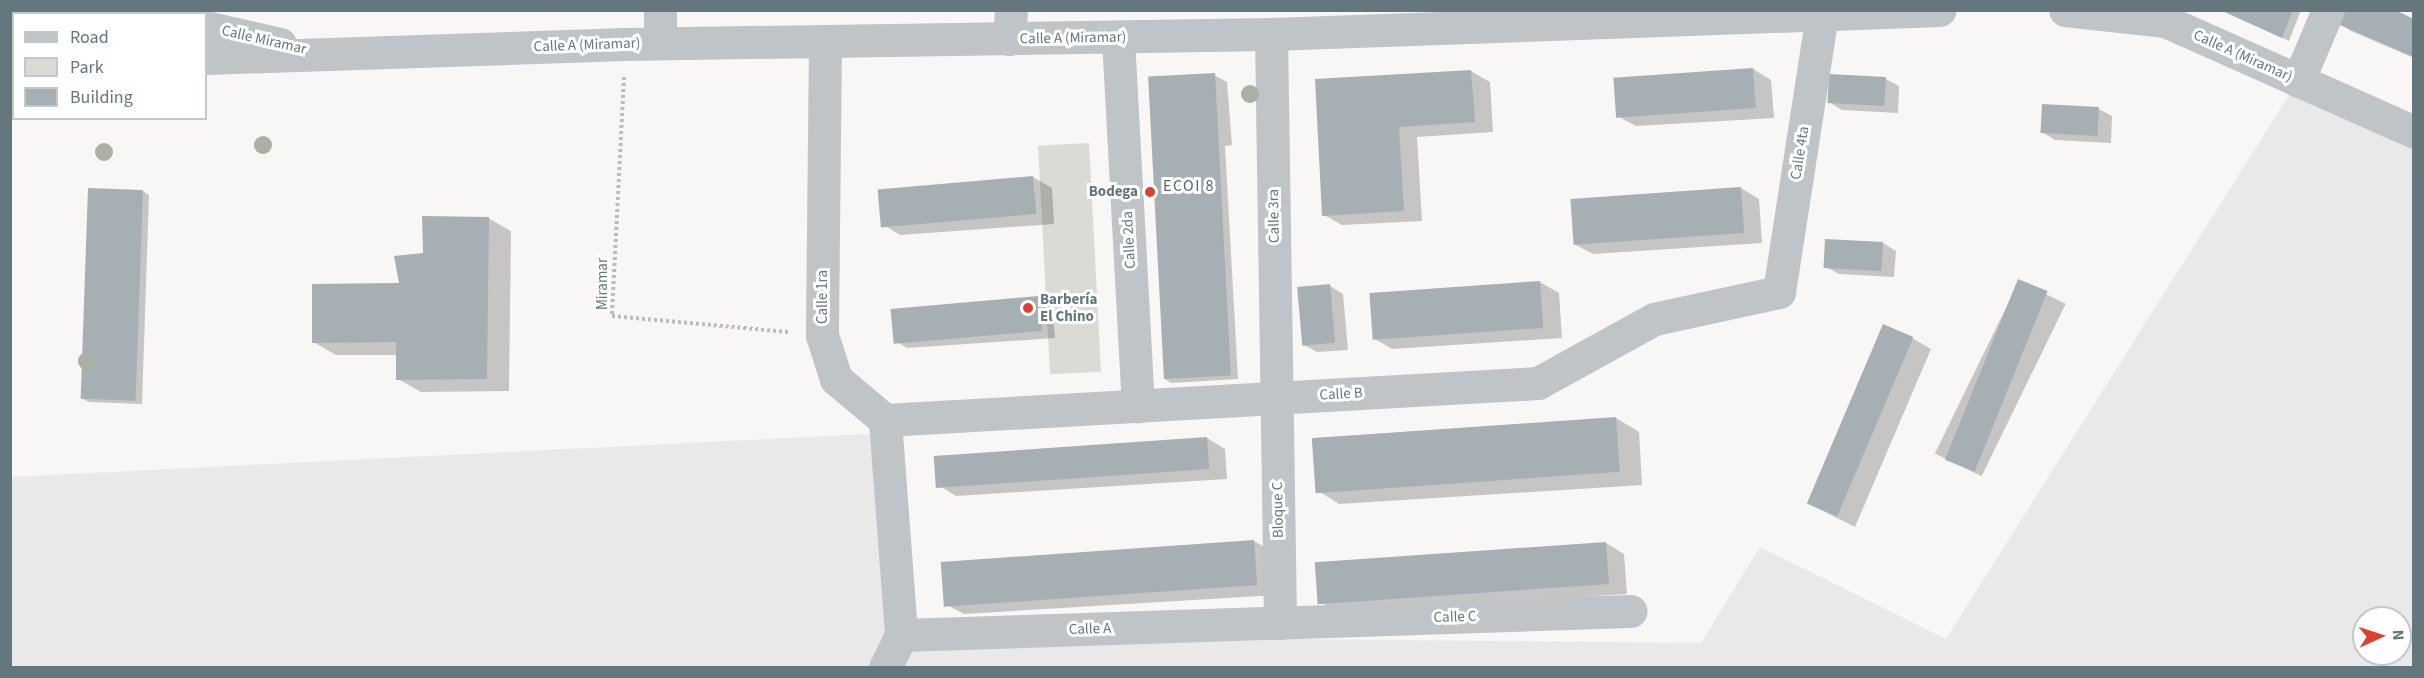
<!DOCTYPE html>
<meta charset="utf-8">
<style>
body{margin:0}
#map{position:relative;width:2424px;height:678px;overflow:hidden;background:#f8f7f5;font-family:"Source Sans 3",sans-serif}
div>[style]{position:absolute}
.built>*{inset:0;background:#e8e9e8}
.green>*{inset:0;background:#d8dcd4;transform-origin:0 0}
.shadow>*{inset:0;background:#0003;transform-origin:0 0}
.building>*{inset:0;background:#a6b0b4;transform-origin:0 0}
.path>*{height:4px;margin-top:-2px;transform-origin:0;background:repeating-linear-gradient(90deg,#b9bdbf 0 3px,transparent 0 6px)}
.minor>*{height:33px;margin:-16.5px;padding:0 16.5px;transform-origin:16.5px;border-radius:16.5px;background:#bec4c7}
.trees>*{width:18px;height:18px;margin:-9px;border-radius:50%;background:#a9b1a5}
.dots>*{width:16px;height:16px;translate:-50% -50%;box-sizing:border-box;border:3px solid #fff;border-radius:50%}
span{translate:-50% -50%;white-space:nowrap;text-align:center;line-height:1.15;-webkit-text-stroke:6px #fff;paint-order:stroke}
.street-label{font-size:15px;color:#64777f}
.poi-label{font-size:15px;color:#64777f;font-weight:700}
.right{translate:-100% -50%;text-align:right}
.left{translate:0 -50%;text-align:left}
.neighbourhood-label{font-size:16px;color:#56646a;letter-spacing:1.5px}
.frame{position:absolute;inset:0;border:12px solid #64777f;pointer-events:none}
.legend{position:absolute;left:12px;top:12px;width:195px;height:108px;box-sizing:border-box;background:#fff;border:2px solid #c1c9cc;margin:0;padding:8px 10px;list-style:none;font-size:18px;color:#64777f}
.legend li{display:flex;align-items:center;gap:12px;height:30px}
.legend b{width:30px;border:2px solid #c1c9cc}
.north{position:absolute;left:2352px;top:606px;width:60px;height:60px;box-sizing:border-box;background:#fff;border:2px solid #c1c9cc;border-radius:50%;rotate:87deg;font-size:16px;font-weight:700;line-height:24px;text-align:center;color:#64777f}
.north::after{content:'';display:block;margin:auto;width:21px;height:27px;background:#dc4031;clip-path:polygon(50% 0,100% 100%,50% 72%,0 100%)}
</style>
<div id="map">
<div class="built">
<i style="clip-path:polygon(evenodd,2298px 81px,2413px 132px,2413px 667px,11px 668px,11px 477px,886px 433px,901px 635px,1701px 643px,1760px 547px,1946px 639px,2298px 81px,2364px 618px,2400px 618px,2400px 654px,2364px 654px,2364px 618px)"></i>
</div>
<div class="green">
<i style="left:1089px;top:143px;width:229px;height:51px;rotate:87deg"></i>
</div>
<div class="shadow">
<i style="clip-path:polygon(2222px 10px,2301px 10px,2289px 41px)"></i>
<i style="clip-path:polygon(2333px 20px,2414px 20px,2414px 58px,2351px 31px)"></i>
<i style="clip-path:polygon(1753px 69px,1771px 80px,1774px 118px,1636px 126px,1617px 116px)"></i>
<i style="clip-path:polygon(1471px 71px,1490px 82px,1493px 132px,1417px 137px,1422px 221px,1342px 225px,1324px 215px,1317px 81px)"></i>
<i style="clip-path:polygon(1214px 75px,1227px 82px,1232px 145px,1225px 146px,1238px 379px,1171px 383px,1165px 379px)"></i>
<i style="clip-path:polygon(1886px 79px,1899px 86px,1898px 113px,1842px 110px,1829px 102px)"></i>
<i style="clip-path:polygon(2099px 109px,2112px 116px,2111px 143px,2055px 140px,2042px 132px)"></i>
<i style="clip-path:polygon(1033px 177px,1052px 188px,1054px 224px,900px 235px,882px 224px)"></i>
<i style="clip-path:polygon(1741px 188px,1759px 199px,1762px 243px,1593px 254px,1574px 244px)"></i>
<i style="clip-path:polygon(143px 191px,149px 195px,142px 404px,89px 402px,83px 399px)"></i>
<i style="clip-path:polygon(488px 218px,511px 231px,509px 391px,421px 392px,398px 379px,398px 355px,336px 355px,313px 342px,401px 285px,425px 254px)"></i>
<i style="clip-path:polygon(1883px 243px,1896px 251px,1894px 277px,1839px 274px,1826px 267px)"></i>
<i style="left:2019px;top:281px;width:52px;height:192px;rotate:26deg"></i>
<i style="clip-path:polygon(1540px 282px,1559px 293px,1562px 338px,1392px 349px,1373px 338px)"></i>
<i style="clip-path:polygon(1330px 286px,1343px 294px,1348px 350px,1317px 352px,1304px 345px)"></i>
<i style="clip-path:polygon(1039px 298px,1052px 306px,1055px 338px,907px 348px,894px 340px)"></i>
<i style="clip-path:polygon(1912px 338px,1931px 349px,1855px 527px,1809px 504px)"></i>
<i style="clip-path:polygon(1616px 418px,1639px 432px,1642px 485px,1339px 504px,1317px 490px,1313px 438px)"></i>
<i style="clip-path:polygon(1207px 438px,1225px 449px,1227px 479px,956px 496px,938px 485px)"></i>
<i style="clip-path:polygon(1254px 541px,1273px 552px,1275px 595px,964px 614px,945px 604px)"></i>
<i style="clip-path:polygon(1606px 543px,1624px 554px,1627px 594px,1338px 612px,1319px 601px)"></i>
</div>
<div class="building">
<i style="clip-path:polygon(2220px 10px,2293px 10px,2282px 38px)"></i>
<i style="clip-path:polygon(2335px 10px,2395px 10px,2414px 19px,2414px 57px,2331px 21px)"></i>
<i style="left:1753px;top:68px;width:40px;height:140px;rotate:86deg"></i>
<i style="clip-path:polygon(1471px 70px,1475px 122px,1399px 127px,1404px 211px,1322px 216px,1315px 79px)"></i>
<i style="left:1215px;top:73px;width:303px;height:67px;rotate:87deg"></i>
<i style="left:1829px;top:74px;width:57px;height:29px;rotate:3deg"></i>
<i style="left:2042px;top:104px;width:57px;height:29px;rotate:3deg"></i>
<i style="left:1033px;top:176px;width:38px;height:156px;rotate:85deg"></i>
<i style="left:1741px;top:187px;width:46px;height:171px;rotate:86deg"></i>
<i style="left:88px;top:188px;width:55px;height:211px;rotate:2deg"></i>
<i style="clip-path:polygon(422px 216px,489px 217px,487px 379px,396px 380px,396px 342px,312px 343px,312px 284px,399px 283px,394px 256px,423px 253px)"></i>
<i style="left:1825px;top:239px;width:58px;height:29px;rotate:3deg"></i>
<i style="left:2018px;top:279px;width:32px;height:195px;rotate:22deg"></i>
<i style="left:1540px;top:281px;width:47px;height:171px;rotate:86deg"></i>
<i style="left:1330px;top:284px;width:59px;height:33px;rotate:85deg"></i>
<i style="left:1039px;top:296px;width:35px;height:149px;rotate:85deg"></i>
<i style="left:1883px;top:324px;width:33px;height:195px;rotate:23deg"></i>
<i style="left:1616px;top:417px;width:55px;height:305px;rotate:86deg"></i>
<i style="left:1207px;top:437px;width:32px;height:274px;rotate:86deg"></i>
<i style="left:1254px;top:540px;width:45px;height:314px;rotate:86deg"></i>
<i style="left:1606px;top:542px;width:42px;height:292px;rotate:86deg"></i>
</div>
<div class="path">
<i style="left:624px;top:77px;width:239px;rotate:92.9deg"></i>
<i style="left:612px;top:316px;width:177px;rotate:5.2deg"></i>
</div>
<div class="minor">
<i style="left:158px;top:10px;width:7px;rotate:34deg"></i>
<i style="left:660px;top:10px;width:33px;rotate:90deg"></i>
<i style="left:2065px;top:10px;width:101px;rotate:6.3deg"></i>
<i style="left:2165px;top:21px;width:273px;rotate:24deg"></i>
<i style="left:206px;top:27px;width:76px;rotate:12.9deg"></i>
<i style="left:1271px;top:34px;width:589px;rotate:89.12deg"></i>
<i style="left:1118px;top:38px;width:369px;rotate:86.9deg"></i>
<i style="left:1009px;top:39px;width:29px;rotate:-86deg"></i>
<i style="left:825px;top:41px;width:294px;rotate:90.6deg"></i>
<i style="left:822px;top:335px;width:46px;rotate:72.3deg"></i>
<i style="left:836px;top:379px;width:64px;rotate:39.9deg"></i>
<i style="left:885px;top:420px;width:216px;rotate:85.7deg"></i>
<i style="left:901px;top:635px;width:37px;rotate:116deg"></i>
<i style="left:206px;top:58px;width:419px;rotate:-1.9deg"></i>
<i style="left:625px;top:44px;width:646px;rotate:-0.89deg"></i>
<i style="left:1271px;top:34px;width:669px;rotate:-2.05deg"></i>
<i style="left:10px;top:65px;width:4px"></i>
<i style="left:2298px;top:81px;width:77px;rotate:-67.1deg"></i>
<i style="left:885px;top:420px;width:654px;rotate:-3.24deg"></i>
<i style="left:1538px;top:383px;width:132px;rotate:-28.9deg"></i>
<i style="left:1654px;top:319px;width:128px;rotate:-12.2deg"></i>
<i style="left:1779px;top:292px;width:281px;rotate:-81.2deg"></i>
<i style="left:901px;top:635px;width:730px;rotate:-1.88deg"></i>
</div>
<div class="trees">
<i style="left:1250px;top:94px"></i>
<i style="left:263px;top:145px"></i>
<i style="left:104px;top:152px"></i>
<i style="left:87px;top:361px"></i>
</div>
<div class="dots">
<i style="left:1150px;top:192px;background:#dc4031"></i>
<i style="left:1028px;top:308px;background:#dc4031"></i>
</div>
<div class="street-label">
<span style="left:1073px;top:38px;rotate:-1deg">Calle A (Miramar)</span>
<span style="left:264px;top:40px;rotate:13deg">Calle Miramar</span>
<span style="left:587px;top:45px;rotate:-2deg">Calle A (Miramar)</span>
<span style="left:2243px;top:56px;rotate:24deg">Calle A (Miramar)</span>
<span style="left:1800px;top:153px;rotate:-81deg">Calle 4ta</span>
<span style="left:1274px;top:216px;rotate:-91deg">Calle 3ra</span>
<span style="left:1129px;top:240px;rotate:-93deg">Calle 2da</span>
<span style="left:603px;top:284px;rotate:-90deg">Miramar</span>
<span style="left:823px;top:297px;rotate:-90deg">Calle 1ra</span>
<span style="left:1341px;top:394px;rotate:-3deg">Calle B</span>
<span style="left:1278px;top:510px;rotate:-91deg">Bloque C</span>
<span style="left:1455px;top:617px;rotate:-2deg">Calle C</span>
<span style="left:1090px;top:629px;rotate:-2deg">Calle A</span>
</div>
<div class="poi-label">
<span class="right" style="left:1138px;top:192px">Bodega</span>
<span class="left" style="left:1040px;top:308px">Barbería<br>El Chino</span>
</div>
<div class="neighbourhood-label">
<span style="left:1189px;top:186px">ECOI 8</span>
</div>
<div class="frame"></div>
<ul class="legend">
<li><b style="height:8px;background:#bec4c7"></b>Road</li>
<li><b style="height:16px;background:#d8dcd4"></b>Park</li>
<li><b style="height:16px;background:#a6b0b4"></b>Building</li>
</ul>
<div class="north">N</div>
</div>
